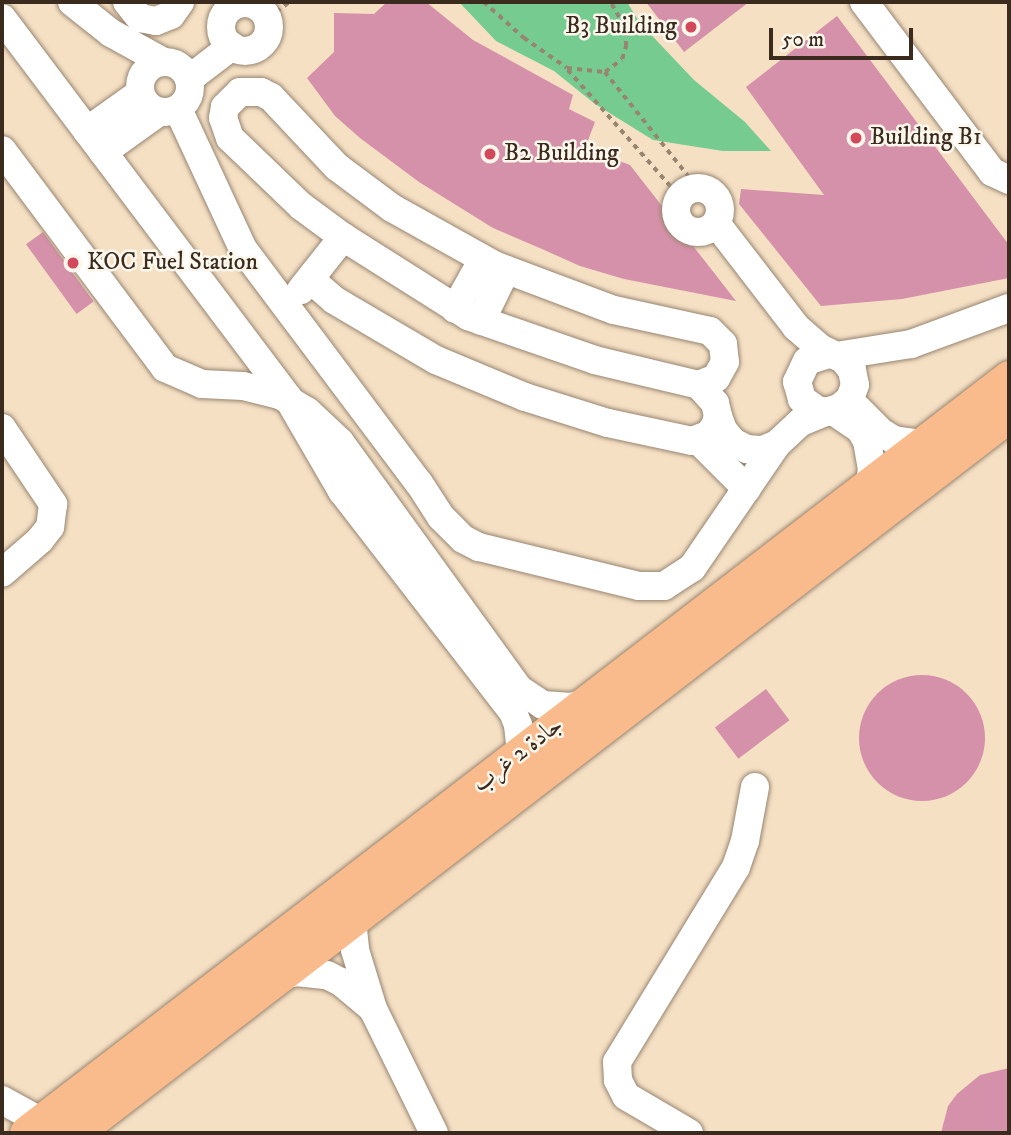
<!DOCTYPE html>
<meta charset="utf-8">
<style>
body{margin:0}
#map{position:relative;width:1011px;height:1135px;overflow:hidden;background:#f5e0c4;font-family:"IM FELL DW Pica",Amiri,serif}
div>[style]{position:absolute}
.green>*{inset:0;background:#75cb90}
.building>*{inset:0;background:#d591a9;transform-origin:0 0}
.round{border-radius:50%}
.path>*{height:3.5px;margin-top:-1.75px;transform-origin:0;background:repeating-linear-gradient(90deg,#988571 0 5px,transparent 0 10px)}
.roads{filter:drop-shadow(0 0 2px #988571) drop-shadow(0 0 2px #988571)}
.minor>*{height:28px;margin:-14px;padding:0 14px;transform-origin:14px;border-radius:14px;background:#fff}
.minor>.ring{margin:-14px;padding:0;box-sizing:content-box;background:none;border:28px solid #fff;border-radius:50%}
.major>*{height:35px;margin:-17.5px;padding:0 17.5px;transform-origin:17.5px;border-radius:17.5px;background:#fabb8c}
.dots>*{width:19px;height:19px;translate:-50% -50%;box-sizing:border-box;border:4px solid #fbf7ec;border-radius:50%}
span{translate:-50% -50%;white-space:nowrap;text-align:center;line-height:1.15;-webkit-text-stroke:5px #fbf7ec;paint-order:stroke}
.poi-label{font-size:24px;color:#3b2a1e}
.right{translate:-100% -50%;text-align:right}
.left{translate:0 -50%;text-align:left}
.street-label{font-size:24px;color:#3b2a1e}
.frame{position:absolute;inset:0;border:4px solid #3b2a1e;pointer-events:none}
.scale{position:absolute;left:769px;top:28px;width:144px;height:32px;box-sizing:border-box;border:4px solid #3b2a1e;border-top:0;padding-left:9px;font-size:21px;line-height:24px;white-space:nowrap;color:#3b2a1e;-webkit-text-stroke:5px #fbf7ec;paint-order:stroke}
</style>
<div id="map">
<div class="green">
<i style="clip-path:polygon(459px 2px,627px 2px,640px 23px,694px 80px,745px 122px,771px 151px,723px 151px,653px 140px,595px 104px,554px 71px,496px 41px)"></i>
</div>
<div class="building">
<i style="clip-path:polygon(387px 2px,426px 2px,473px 40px,573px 95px,569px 109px,595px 122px,585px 148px,630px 165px,736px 301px,624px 279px,580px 266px,542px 249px,493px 228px,419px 182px,360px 138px,335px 116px,307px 78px,334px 52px,334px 13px,374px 14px)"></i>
<i style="clip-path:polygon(646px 2px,749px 2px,684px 52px)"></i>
<i style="clip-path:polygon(837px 16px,1009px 245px,1009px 278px,902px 299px,821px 306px,739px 204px,741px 189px,824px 195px,746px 87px)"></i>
<i style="left:43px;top:232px;width:86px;height:21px;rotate:54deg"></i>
<i class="round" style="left:859px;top:675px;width:126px;height:126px"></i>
<i style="left:766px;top:689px;width:39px;height:64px;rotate:53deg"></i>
<i style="clip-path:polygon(1009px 1068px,1009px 1133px,941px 1133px,948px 1106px,957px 1094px,980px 1075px)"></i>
</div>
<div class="path">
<i style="left:234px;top:2px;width:4px;rotate:56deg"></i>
<i style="left:484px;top:2px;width:54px;rotate:42deg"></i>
<i style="left:524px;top:38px;width:52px;rotate:34.9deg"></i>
<i style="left:567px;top:68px;width:38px;rotate:6deg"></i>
<i style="left:605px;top:72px;width:21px;rotate:-37deg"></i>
<i style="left:622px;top:59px;width:14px;rotate:-73deg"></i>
<i style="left:626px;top:46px;width:20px;rotate:-96deg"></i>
<i style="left:624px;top:26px;width:28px;rotate:-120deg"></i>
<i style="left:1008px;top:2px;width:1px;rotate:45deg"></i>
<i style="left:257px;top:6px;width:6px;rotate:-45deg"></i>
<i style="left:268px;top:18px;width:26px;rotate:-37deg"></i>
<i style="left:568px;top:70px;width:169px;rotate:48.6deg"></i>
<i style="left:605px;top:72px;width:149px;rotate:51.3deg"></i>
</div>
<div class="roads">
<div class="minor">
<i style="left:72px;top:2px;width:50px;rotate:38.5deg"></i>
<i style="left:111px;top:33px;width:58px;rotate:28.8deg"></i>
<i style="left:127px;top:2px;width:21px;rotate:51deg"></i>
<i style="left:140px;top:18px;width:16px;rotate:11deg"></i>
<i style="left:156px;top:21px;width:16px;rotate:-22deg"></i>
<i style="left:171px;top:15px;width:16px;rotate:-55deg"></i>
<i style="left:864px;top:2px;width:213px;rotate:53deg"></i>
<i style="left:992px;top:172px;width:19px;rotate:25deg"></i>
<i class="ring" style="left:221px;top:3px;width:20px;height:20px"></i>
<i style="left:2px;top:18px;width:476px;rotate:53deg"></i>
<i style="left:288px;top:398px;width:108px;rotate:59.9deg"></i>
<i style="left:342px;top:491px;width:279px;rotate:52.3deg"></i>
<i style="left:513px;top:712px;width:14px;rotate:69deg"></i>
<i style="left:518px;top:725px;width:27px;rotate:84deg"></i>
<i class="ring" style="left:140px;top:62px;width:22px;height:22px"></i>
<i style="left:189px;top:79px;width:54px;rotate:-37.5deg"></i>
<i style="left:178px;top:109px;width:154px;rotate:65.1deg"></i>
<i style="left:243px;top:249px;width:293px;rotate:53.1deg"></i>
<i style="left:419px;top:483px;width:40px;rotate:57.1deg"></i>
<i style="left:441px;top:517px;width:31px;rotate:45deg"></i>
<i style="left:463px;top:539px;width:18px;rotate:27deg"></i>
<i style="left:479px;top:547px;width:165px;rotate:13.7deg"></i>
<i style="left:639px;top:586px;width:25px"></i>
<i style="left:664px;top:586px;width:33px;rotate:-33deg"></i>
<i style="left:692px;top:568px;width:150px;rotate:-55.6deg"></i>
<i style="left:777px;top:444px;width:33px;rotate:-43deg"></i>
<i style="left:801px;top:422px;width:27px;rotate:-22deg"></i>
<i style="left:87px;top:131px;width:65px;rotate:-35.6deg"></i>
<i style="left:2px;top:150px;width:272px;rotate:53.2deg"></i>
<i style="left:165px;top:368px;width:40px;rotate:23.4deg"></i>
<i style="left:202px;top:384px;width:41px;rotate:2.8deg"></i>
<i style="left:243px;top:386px;width:38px;rotate:14deg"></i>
<i style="left:280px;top:395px;width:31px;rotate:31deg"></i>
<i style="left:307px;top:411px;width:45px;rotate:43.2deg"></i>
<i style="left:340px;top:442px;width:305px;rotate:54.1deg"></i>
<i style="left:519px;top:689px;width:29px;rotate:34deg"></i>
<i style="left:543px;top:705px;width:28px;rotate:4deg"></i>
<i style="left:571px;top:707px;width:15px;rotate:-16deg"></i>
<i style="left:103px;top:152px;width:69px;rotate:-35.5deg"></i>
<i class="ring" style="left:676px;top:188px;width:16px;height:16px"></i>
<i style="left:716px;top:223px;width:131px;rotate:52.4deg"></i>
<i style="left:796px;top:327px;width:32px;rotate:41deg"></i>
<i style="left:820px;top:348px;width:25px;rotate:26deg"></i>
<i style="left:843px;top:359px;width:14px;rotate:51deg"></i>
<i style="left:852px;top:370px;width:15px;rotate:79deg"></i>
<i style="left:855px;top:385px;width:15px;rotate:110deg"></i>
<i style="left:850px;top:399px;width:14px;rotate:141deg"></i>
<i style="left:839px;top:408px;width:14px;rotate:163deg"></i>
<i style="left:826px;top:412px;width:9px;rotate:-167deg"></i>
<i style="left:817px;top:410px;width:19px;rotate:-144deg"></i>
<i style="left:802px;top:399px;width:18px;rotate:-106deg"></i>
<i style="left:797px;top:382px;width:23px;rotate:-65deg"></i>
<i style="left:807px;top:361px;width:23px;rotate:-18deg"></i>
<i style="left:313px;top:275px;width:12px;rotate:66deg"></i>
<i style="left:318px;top:286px;width:21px;rotate:41deg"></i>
<i style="left:334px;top:300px;width:118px;rotate:30.5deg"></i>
<i style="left:436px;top:360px;width:96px;rotate:22.6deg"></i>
<i style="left:525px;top:397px;width:87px;rotate:17.4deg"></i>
<i style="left:608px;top:423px;width:86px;rotate:12.1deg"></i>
<i style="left:692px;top:441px;width:17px;rotate:-21deg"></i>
<i style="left:708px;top:435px;width:11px;rotate:-52deg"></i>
<i style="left:715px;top:426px;width:10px;rotate:-73deg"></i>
<i style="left:718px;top:416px;width:13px;rotate:-103deg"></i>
<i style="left:715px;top:403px;width:24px;rotate:-132deg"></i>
<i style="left:699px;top:385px;width:107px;rotate:-166.5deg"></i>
<i style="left:595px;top:360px;width:134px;rotate:-160.9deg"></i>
<i style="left:468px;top:316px;width:148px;rotate:-147.7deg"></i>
<i style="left:343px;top:237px;width:52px;rotate:-143.6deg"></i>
<i style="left:301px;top:206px;width:98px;rotate:-136.2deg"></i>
<i style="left:230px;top:138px;width:21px;rotate:-109deg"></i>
<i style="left:223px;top:118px;width:11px;rotate:-80deg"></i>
<i style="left:225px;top:107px;width:21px;rotate:-45deg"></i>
<i style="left:240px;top:92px;width:21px"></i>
<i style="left:261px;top:92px;width:11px;rotate:27deg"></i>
<i style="left:271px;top:97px;width:96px;rotate:46.7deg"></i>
<i style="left:337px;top:167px;width:69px;rotate:36.7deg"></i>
<i style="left:392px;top:208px;width:117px;rotate:29.2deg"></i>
<i style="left:494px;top:265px;width:128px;rotate:20.6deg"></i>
<i style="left:614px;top:310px;width:98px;rotate:12.3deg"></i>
<i style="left:710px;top:331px;width:18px;rotate:45deg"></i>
<i style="left:723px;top:344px;width:18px;rotate:84deg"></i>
<i style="left:725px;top:362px;width:18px;rotate:119deg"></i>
<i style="left:716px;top:378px;width:18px;rotate:158deg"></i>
<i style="left:301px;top:290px;width:68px;rotate:-51.6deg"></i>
<i style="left:455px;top:309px;width:57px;rotate:-60.8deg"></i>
<i style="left:481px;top:321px;width:57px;rotate:-63.9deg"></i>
<i style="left:836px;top:356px;width:76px;rotate:-9.1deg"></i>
<i style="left:911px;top:344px;width:104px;rotate:-20.2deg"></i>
<i style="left:858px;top:409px;width:33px;rotate:45deg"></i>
<i style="left:881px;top:432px;width:15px;rotate:32deg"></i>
<i style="left:894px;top:440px;width:29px;rotate:8deg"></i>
<i style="left:833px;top:411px;width:32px;rotate:34deg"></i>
<i style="left:860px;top:429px;width:14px;rotate:60deg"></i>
<i style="left:867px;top:441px;width:29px;rotate:80deg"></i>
<i style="left:872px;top:470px;width:15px;rotate:101deg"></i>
<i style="left:718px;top:416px;width:15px;rotate:70deg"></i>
<i style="left:723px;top:430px;width:16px;rotate:50deg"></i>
<i style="left:733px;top:442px;width:16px;rotate:27deg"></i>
<i style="left:747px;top:449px;width:16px;rotate:4deg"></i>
<i style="left:763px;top:450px;width:15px;rotate:-23deg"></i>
<i style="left:2px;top:428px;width:92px;rotate:56.1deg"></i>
<i style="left:53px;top:504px;width:23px;rotate:97deg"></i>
<i style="left:50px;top:527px;width:16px;rotate:128deg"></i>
<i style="left:40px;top:540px;width:50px;rotate:139deg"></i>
<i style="left:698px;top:440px;width:69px;rotate:45deg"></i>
<i style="left:352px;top:920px;width:30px;rotate:84deg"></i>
<i style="left:355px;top:950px;width:62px;rotate:73deg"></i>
<i style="left:373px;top:1009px;width:138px;rotate:63.8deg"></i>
<i style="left:280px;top:976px;width:16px;rotate:-14deg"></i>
<i style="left:296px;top:972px;width:31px;rotate:6deg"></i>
<i style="left:327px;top:975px;width:16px;rotate:27deg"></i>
<i style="left:341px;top:982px;width:39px;rotate:40deg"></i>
<i style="left:2px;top:1100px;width:46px;rotate:28.8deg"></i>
<i style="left:689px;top:1133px;width:73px;rotate:-149.6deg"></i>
<i style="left:626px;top:1096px;width:18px;rotate:-117deg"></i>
<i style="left:618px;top:1080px;width:18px;rotate:-93deg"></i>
<i style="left:617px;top:1062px;width:228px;rotate:-58.6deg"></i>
<i style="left:736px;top:867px;width:28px;rotate:-71deg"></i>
<i style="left:745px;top:841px;width:55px;rotate:-79.5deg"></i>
</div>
<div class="major">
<i style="left:27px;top:1133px;width:1239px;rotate:-37.55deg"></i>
<i style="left:74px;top:1133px;width:1179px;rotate:-37.56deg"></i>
</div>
</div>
<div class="dots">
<i style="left:691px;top:27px;background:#d1495b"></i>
<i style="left:856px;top:138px;background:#d1495b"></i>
<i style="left:490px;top:154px;background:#d1495b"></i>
<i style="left:73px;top:263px;background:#d1495b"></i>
</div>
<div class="poi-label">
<span class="right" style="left:677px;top:27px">B3 Building</span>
<span class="left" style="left:870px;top:138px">Building B1</span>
<span class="left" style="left:504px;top:154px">B2 Building</span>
<span class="left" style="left:87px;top:263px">KOC Fuel Station</span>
</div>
<div class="street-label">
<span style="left:518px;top:755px;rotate:-38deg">جادة 2 غرب</span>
</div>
<div class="frame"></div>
<div class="scale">50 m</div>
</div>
